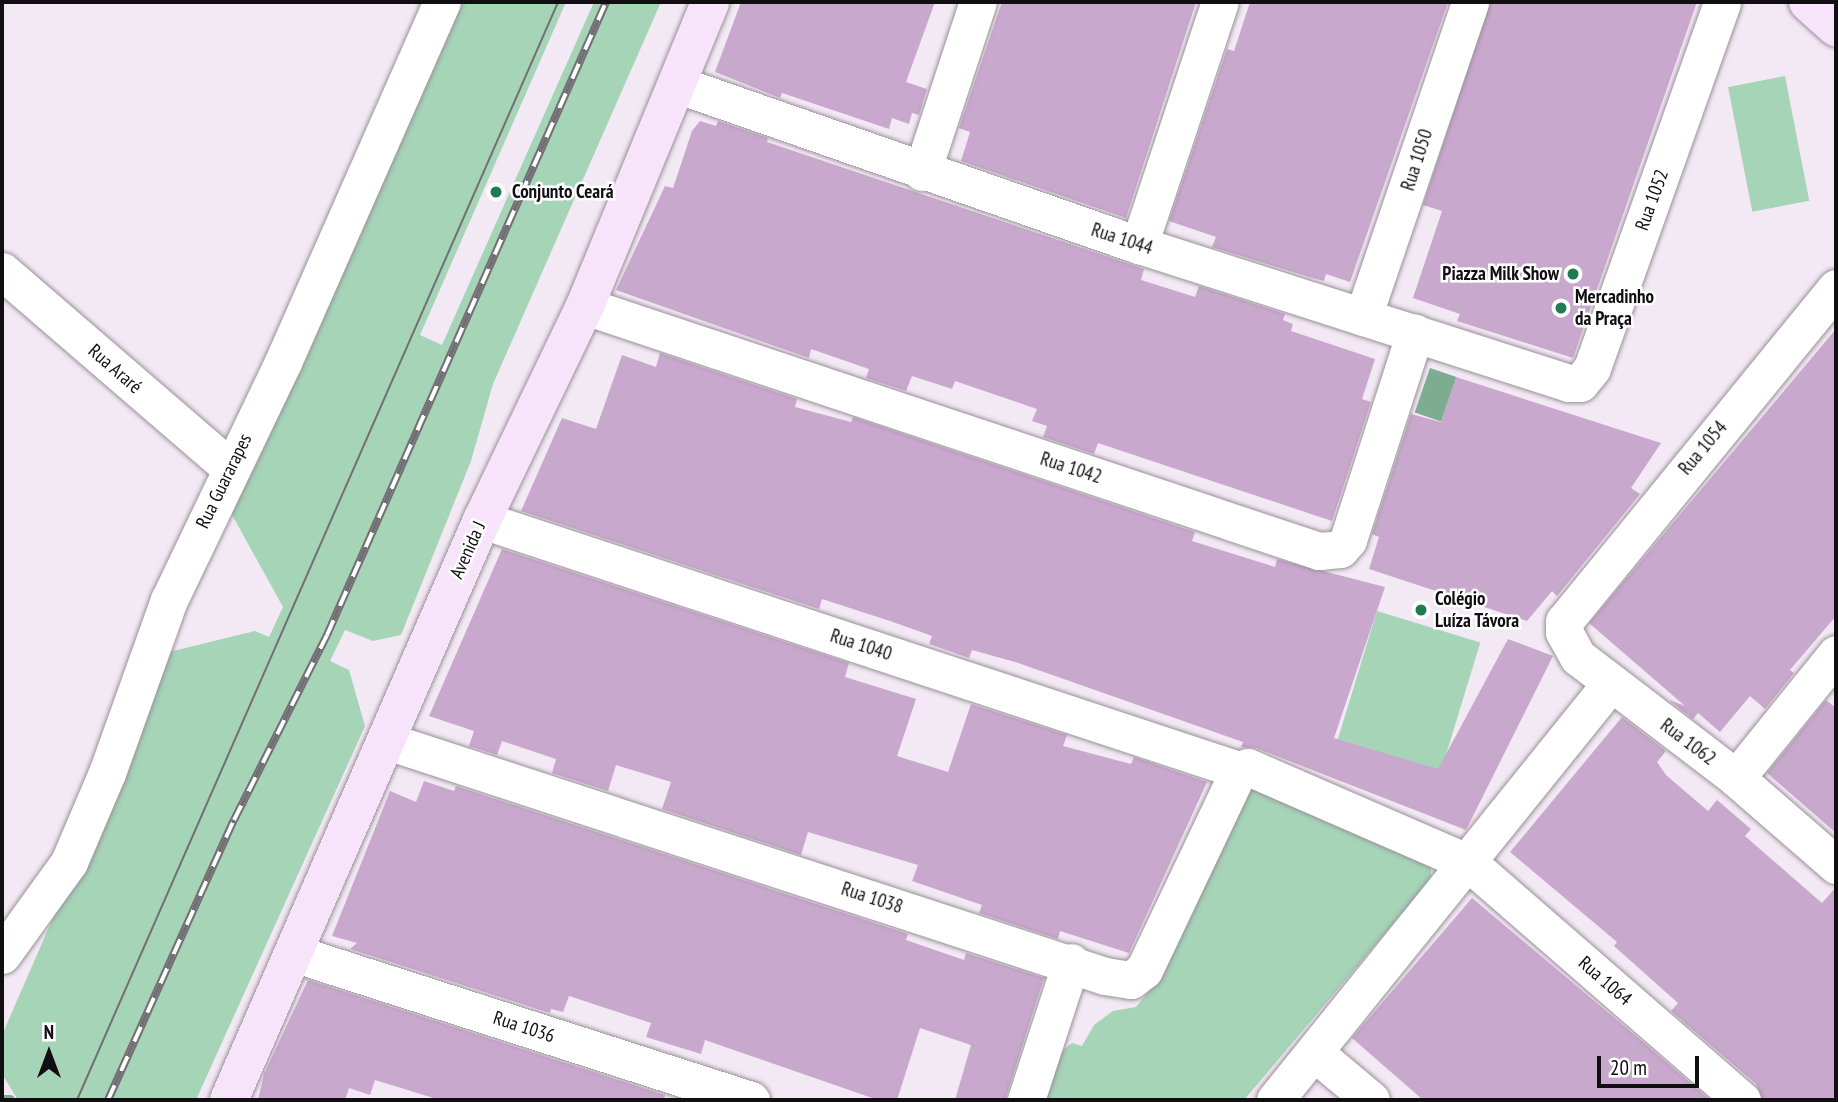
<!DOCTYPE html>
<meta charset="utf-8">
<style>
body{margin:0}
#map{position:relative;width:1838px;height:1102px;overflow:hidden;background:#f3e9f4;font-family:"PT Sans Narrow",sans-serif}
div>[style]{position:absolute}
.green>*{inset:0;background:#a5d4b7;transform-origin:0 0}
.water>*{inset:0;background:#7eac91;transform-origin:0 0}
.stream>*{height:10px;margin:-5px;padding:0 5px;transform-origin:5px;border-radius:5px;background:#7eac91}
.building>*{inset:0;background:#c9a8cd}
.roads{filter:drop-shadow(0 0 2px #99909a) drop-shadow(0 0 2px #99909a)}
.street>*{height:37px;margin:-18.5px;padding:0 18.5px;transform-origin:18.5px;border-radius:18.5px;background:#fff}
.secondary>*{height:38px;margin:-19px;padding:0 19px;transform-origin:19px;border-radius:19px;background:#f8e4fa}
.tram>*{height:2px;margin:-1px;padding:0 1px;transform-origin:1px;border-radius:1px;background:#746e75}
.rail>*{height:8px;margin-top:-4px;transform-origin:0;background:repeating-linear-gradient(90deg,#fff 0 16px,#746e75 0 32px);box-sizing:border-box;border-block:2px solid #746e75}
.dots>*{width:19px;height:19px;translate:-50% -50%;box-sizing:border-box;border:4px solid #fff;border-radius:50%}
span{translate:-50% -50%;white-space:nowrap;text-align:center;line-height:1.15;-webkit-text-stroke:5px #fff;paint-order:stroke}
.street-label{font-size:19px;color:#110e12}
.poi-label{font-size:19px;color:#110e12;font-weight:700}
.left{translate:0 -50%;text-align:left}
.right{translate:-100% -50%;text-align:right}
.frame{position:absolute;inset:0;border:4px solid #110e12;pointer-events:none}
.north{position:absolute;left:14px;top:1018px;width:70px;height:70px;-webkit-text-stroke:5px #fff;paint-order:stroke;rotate:0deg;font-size:19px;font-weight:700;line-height:28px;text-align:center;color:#110e12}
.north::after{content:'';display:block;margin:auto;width:24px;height:32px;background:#110e12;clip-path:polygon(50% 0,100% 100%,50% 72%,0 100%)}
.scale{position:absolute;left:1597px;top:1056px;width:102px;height:32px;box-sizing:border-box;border:4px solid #110e12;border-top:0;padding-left:9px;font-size:21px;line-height:24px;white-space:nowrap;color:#110e12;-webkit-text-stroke:5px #fff;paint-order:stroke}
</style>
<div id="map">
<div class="green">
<i style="clip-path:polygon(455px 2px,566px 2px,420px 335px,442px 345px,594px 2px,661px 2px,493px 384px,471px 461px,401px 635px,373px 641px,345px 630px,330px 661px,349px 670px,365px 726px,196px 1100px,18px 1100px,2px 1074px,2px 1035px,169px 652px,255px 631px,269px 637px,283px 607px,231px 513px)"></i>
<i style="left:1785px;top:76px;width:127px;height:58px;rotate:79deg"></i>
<i style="left:1377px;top:611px;width:108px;height:134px;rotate:17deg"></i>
<i style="clip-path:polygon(1256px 783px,1431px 863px,1431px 879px,1244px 1100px,1032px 1100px,1043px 1066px,1072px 1043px,1082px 1046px,1094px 1025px,1113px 1011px,1136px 1007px,1152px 987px,1235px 791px)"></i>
</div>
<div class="water">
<i style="left:1430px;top:368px;width:28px;height:47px;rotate:19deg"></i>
</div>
<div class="stream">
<i style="left:2px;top:1100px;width:8px"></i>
</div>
<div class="building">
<i style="clip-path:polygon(741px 2px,935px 2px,906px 82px,927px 89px,919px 115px,912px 113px,909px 124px,892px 118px,889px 129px,782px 93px,780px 98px,715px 72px)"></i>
<i style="clip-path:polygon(1002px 2px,1196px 2px,1126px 218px,961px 161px,970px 132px,959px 128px)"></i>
<i style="clip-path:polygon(1250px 2px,1448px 2px,1350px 282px,1326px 274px,1324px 281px,1309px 277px,1212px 247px,1216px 237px,1169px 221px,1227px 49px,1234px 51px)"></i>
<i style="clip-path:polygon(1490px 2px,1697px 2px,1573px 358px,1457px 321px,1460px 314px,1413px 298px,1442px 211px,1423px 205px)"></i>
<i style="clip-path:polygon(700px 121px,716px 126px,718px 121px,768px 138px,767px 142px,1144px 269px,1141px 280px,1195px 297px,1199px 286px,1285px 314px,1283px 320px,1293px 324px,1291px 331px,1375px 359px,1362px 399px,1371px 402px,1332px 521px,1098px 443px,1094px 454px,1043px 437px,1047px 426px,1032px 421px,1037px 409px,955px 381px,952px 389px,912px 376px,906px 391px,866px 378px,869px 369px,811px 349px,809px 358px,616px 290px,665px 186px,673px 188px,692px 131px)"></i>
<i style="clip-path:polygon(1836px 329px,1836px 616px,1790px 670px,1794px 673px,1765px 709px,1750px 696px,1720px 732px,1698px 713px,1693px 719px,1669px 700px,1685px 706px,1589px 623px)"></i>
<i style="clip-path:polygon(660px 353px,797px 399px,795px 407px,851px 422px,853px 417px,1195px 532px,1192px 541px,1275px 567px,1277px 559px,1385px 587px,1334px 738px,1438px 769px,1508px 639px,1553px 656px,1466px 830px,1256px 748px,1241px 747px,1243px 742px,1015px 662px,972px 650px,969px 658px,929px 644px,932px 636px,890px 621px,822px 599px,819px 609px,521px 511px,562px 418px,596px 429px,622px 355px,656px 367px)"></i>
<i style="clip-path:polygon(1456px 377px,1661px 443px,1631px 488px,1640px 494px,1557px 596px,1552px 591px,1527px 621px,1369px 569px,1379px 537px,1372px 534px,1411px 414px,1441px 422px)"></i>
<i style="clip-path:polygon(502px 549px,849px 663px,845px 677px,916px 699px,897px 756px,948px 772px,971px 704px,1067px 735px,1063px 746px,1131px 764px,1134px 757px,1207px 782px,1129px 953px,1060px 931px,1058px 939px,979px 913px,982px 905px,912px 881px,918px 865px,808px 832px,801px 855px,662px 809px,671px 782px,616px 765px,608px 791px,552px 773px,556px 759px,502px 741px,497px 755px,469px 746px,474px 731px,429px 716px)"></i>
<i style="clip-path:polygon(1826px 700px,1836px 708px,1836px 833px,1767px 773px)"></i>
<i style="clip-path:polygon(1622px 717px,1666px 751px,1657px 762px,1666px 775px,1708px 811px,1717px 800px,1751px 829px,1745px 836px,1822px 903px,1836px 887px,1836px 1100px,1762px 1100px,1756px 1084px,1671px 1011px,1678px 1003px,1614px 946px,1617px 942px,1510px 852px)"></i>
<i style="clip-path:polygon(424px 781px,454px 791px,456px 786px,908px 934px,906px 940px,964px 960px,966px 953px,1044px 978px,1005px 1100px,955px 1100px,971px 1045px,920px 1028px,897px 1100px,878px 1100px,705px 1040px,701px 1054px,646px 1037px,651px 1023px,569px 996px,563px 1012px,551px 1009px,550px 1013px,350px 949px,357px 943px,332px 936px,390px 791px,416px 802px)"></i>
<i style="clip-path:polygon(1472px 898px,1643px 1042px,1710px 1100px,1423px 1100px,1352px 1038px)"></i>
<i style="clip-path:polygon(308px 980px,665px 1095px,664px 1100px,440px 1100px,375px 1080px,370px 1095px,349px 1088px,345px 1100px,258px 1100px,264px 1074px)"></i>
</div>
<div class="roads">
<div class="street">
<i style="left:679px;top:85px;width:487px;rotate:19.2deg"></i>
<i style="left:1139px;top:245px;width:451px;rotate:17.8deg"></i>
<i style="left:1568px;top:383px;width:12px"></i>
<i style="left:1580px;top:383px;width:19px;rotate:-51deg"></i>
<i style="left:1592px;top:368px;width:388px;rotate:-70.4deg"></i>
<i style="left:922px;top:172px;width:179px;rotate:-71.8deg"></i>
<i style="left:1139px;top:245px;width:256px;rotate:-71.6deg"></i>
<i style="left:2px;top:271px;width:300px;rotate:40.8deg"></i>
<i style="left:1836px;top:288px;width:430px;rotate:129.2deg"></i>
<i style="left:1564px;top:621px;width:11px;rotate:90deg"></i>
<i style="left:1564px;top:632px;width:29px;rotate:61deg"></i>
<i style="left:1578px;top:657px;width:199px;rotate:37.4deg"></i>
<i style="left:1736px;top:778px;width:133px;rotate:41deg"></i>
<i style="left:585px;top:306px;width:774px;rotate:18.46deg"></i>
<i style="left:1319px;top:551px;width:21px;rotate:-5deg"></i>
<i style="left:1340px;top:549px;width:12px;rotate:-48deg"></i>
<i style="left:1348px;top:540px;width:218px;rotate:-72.1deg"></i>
<i style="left:1363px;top:317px;width:333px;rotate:-71.2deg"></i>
<i style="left:482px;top:520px;width:797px;rotate:18.28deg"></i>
<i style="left:387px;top:741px;width:755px;rotate:18.12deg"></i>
<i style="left:1105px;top:976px;width:26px;rotate:9deg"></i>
<i style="left:1131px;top:980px;width:16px;rotate:-38deg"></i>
<i style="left:1144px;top:970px;width:221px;rotate:-64.6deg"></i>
<i style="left:1239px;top:770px;width:9px;rotate:-18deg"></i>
<i style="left:1248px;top:767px;width:241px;rotate:23.5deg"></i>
<i style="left:1469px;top:863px;width:362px;rotate:41deg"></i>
<i style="left:1736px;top:778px;width:159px;rotate:-51.1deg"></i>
<i style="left:296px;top:954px;width:478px;rotate:17.8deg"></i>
<i style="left:2px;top:955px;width:115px;rotate:-54.2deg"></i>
<i style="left:69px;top:862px;width:97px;rotate:-66.9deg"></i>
<i style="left:107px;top:773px;width:184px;rotate:-70.3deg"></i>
<i style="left:169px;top:600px;width:264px;rotate:-64.4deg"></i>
<i style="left:283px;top:362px;width:394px;rotate:-66.2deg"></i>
<i style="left:1315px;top:1053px;width:73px;rotate:40deg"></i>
<i style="left:1026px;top:1100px;width:145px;rotate:-71.9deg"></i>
<i style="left:1275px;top:1100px;width:534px;rotate:-51.16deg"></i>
</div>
<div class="secondary">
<i style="left:1808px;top:2px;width:38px;rotate:42deg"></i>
<i style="left:229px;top:1100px;width:633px;rotate:-66.43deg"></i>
<i style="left:482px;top:520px;width:237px;rotate:-64.3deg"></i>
<i style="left:585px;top:306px;width:329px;rotate:-67.6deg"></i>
</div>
</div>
<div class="tram">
<i style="left:77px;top:1100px;width:1199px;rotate:-66.34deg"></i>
</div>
<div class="rail">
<i style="left:108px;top:1100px;width:307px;rotate:-65.8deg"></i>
<i style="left:234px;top:820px;width:207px;rotate:-63.3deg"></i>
<i style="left:327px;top:635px;width:692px;rotate:-66.21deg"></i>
</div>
<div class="dots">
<i style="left:496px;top:192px;background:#207b50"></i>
<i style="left:1573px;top:274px;background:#207b50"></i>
<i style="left:1561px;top:308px;background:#207b50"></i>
<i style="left:1421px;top:610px;background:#207b50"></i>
</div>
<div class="street-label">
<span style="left:1417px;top:160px;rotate:-72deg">Rua 1050</span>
<span style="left:1652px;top:200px;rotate:-70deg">Rua 1052</span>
<span style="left:1122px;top:239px;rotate:18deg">Rua 1044</span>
<span style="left:115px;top:369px;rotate:41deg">Rua Araré</span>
<span style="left:1703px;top:448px;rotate:-50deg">Rua 1054</span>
<span style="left:1071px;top:468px;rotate:18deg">Rua 1042</span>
<span style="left:224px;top:481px;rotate:-64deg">Rua Guararapes</span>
<span style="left:468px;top:550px;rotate:-66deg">Avenida J</span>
<span style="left:861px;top:645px;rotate:18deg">Rua 1040</span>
<span style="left:1688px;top:742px;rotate:37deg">Rua 1062</span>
<span style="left:872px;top:898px;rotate:18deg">Rua 1038</span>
<span style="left:1605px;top:981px;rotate:41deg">Rua 1064</span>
<span style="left:524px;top:1027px;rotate:18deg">Rua 1036</span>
</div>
<div class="poi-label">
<span class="left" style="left:512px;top:192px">Conjunto Ceará</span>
<span class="right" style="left:1559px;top:274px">Piazza Milk Show</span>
<span class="left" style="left:1575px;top:308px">Mercadinho<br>da Praça</span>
<span class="left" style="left:1435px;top:610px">Colégio<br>Luíza Távora</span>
</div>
<div class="frame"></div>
<div class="north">N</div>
<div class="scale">20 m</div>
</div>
